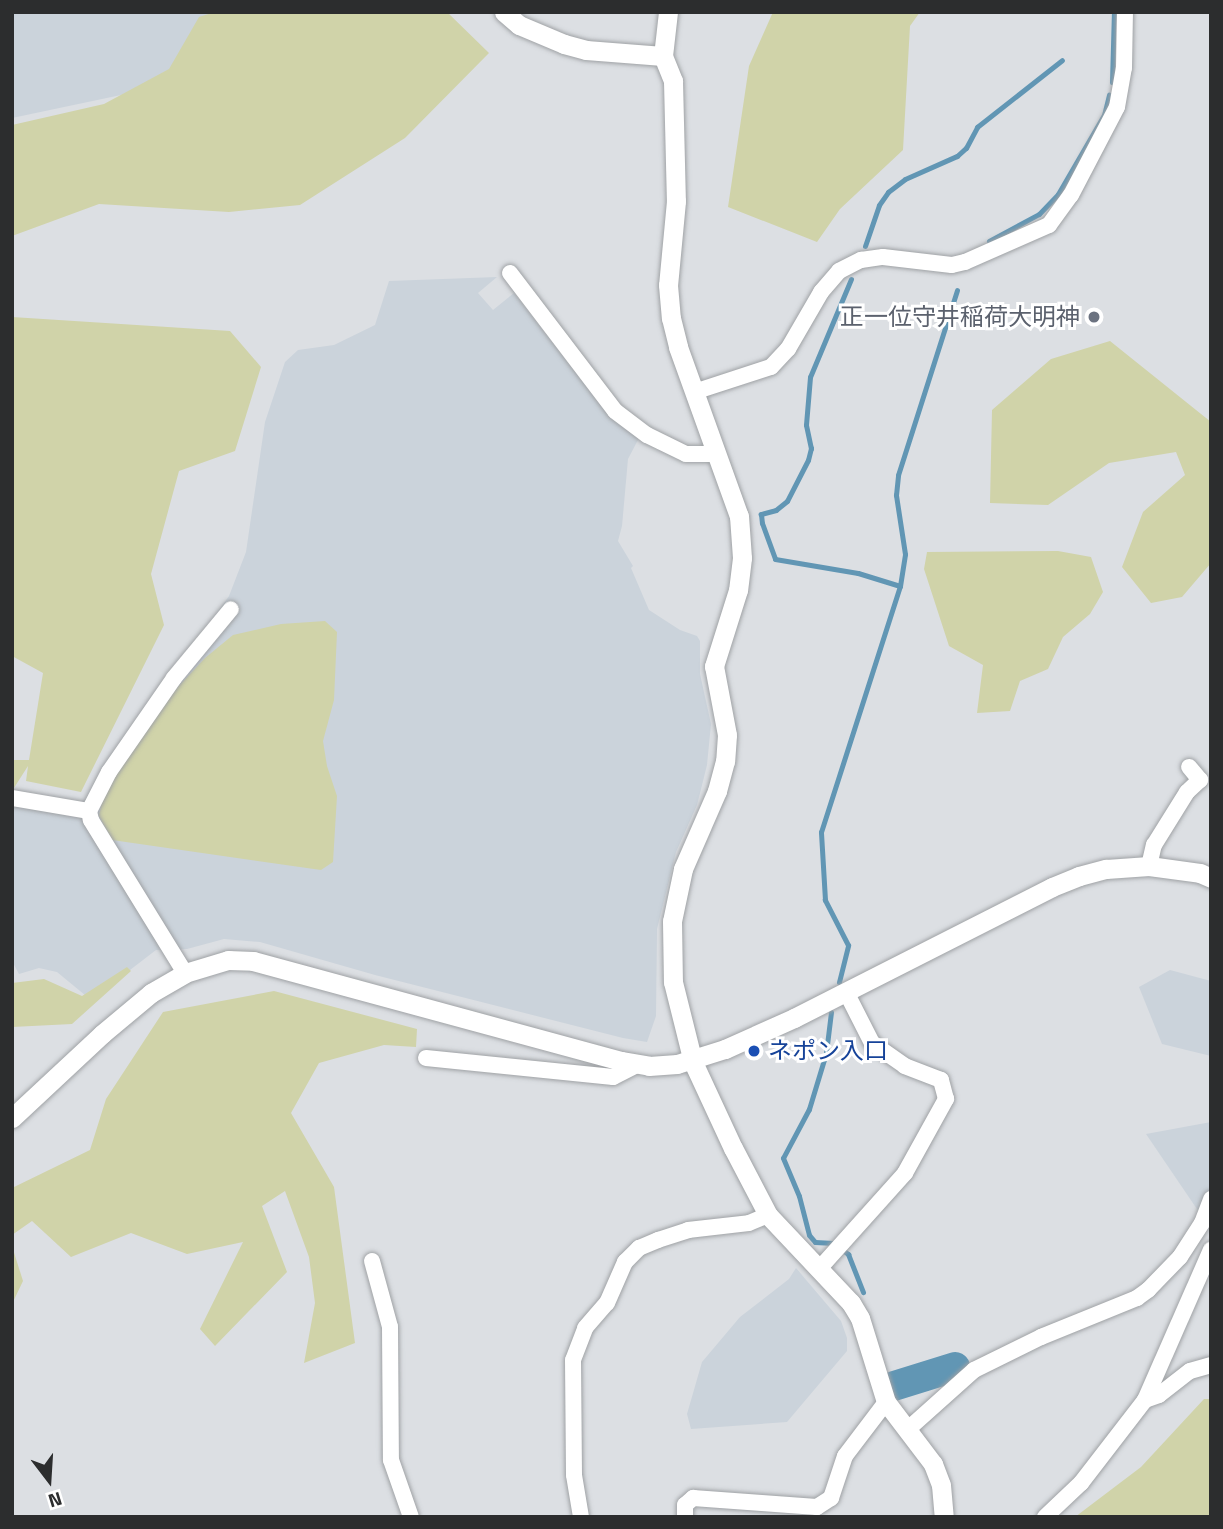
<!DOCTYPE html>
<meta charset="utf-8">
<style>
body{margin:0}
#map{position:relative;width:1223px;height:1529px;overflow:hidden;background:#dcdfe3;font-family:"Titillium Web","Noto Sans JP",sans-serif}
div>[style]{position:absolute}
.built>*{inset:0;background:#cbd3db}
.green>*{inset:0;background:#d0d3a9}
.stream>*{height:5px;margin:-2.5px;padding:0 2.5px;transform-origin:2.5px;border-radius:2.5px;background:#6196b4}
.river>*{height:30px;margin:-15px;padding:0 15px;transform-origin:15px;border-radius:15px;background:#6196b4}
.roads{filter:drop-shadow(0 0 2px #9fa2a5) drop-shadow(0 0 2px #9fa2a5)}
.minor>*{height:16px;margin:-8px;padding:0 8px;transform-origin:8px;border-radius:8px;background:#fff}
.tertiary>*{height:19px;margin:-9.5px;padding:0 9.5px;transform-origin:9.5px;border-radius:9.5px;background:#fff}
.dots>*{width:19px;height:19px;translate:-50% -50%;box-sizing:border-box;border:4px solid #fff;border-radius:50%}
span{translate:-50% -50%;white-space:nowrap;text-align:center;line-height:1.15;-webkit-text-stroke:6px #fff;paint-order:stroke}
.worship-label{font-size:24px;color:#5b616d}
.right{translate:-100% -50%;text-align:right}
.transit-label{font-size:24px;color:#164399}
.left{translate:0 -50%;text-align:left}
.frame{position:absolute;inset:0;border:14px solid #2c2d2e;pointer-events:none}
.north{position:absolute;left:14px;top:1445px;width:70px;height:70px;-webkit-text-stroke:5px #fff;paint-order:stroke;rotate:163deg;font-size:19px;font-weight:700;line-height:28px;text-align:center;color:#2c2d2e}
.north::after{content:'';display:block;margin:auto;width:24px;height:32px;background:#2c2d2e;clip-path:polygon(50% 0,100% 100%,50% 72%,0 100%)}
</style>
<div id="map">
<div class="built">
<i style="clip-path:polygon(12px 12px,310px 12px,192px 80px,12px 118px)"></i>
<i style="clip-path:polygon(497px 277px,478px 293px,493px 310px,514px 293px,606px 412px,639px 438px,628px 459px,622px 526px,618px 541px,633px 566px,631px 568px,649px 610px,680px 630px,697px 636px,700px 641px,700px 674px,711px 724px,707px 765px,697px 805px,676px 852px,657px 929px,656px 1016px,647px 1042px,623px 1038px,375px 975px,260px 942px,224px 939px,187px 949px,156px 950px,91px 1000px,57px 972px,39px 968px,19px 974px,12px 961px,12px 808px,52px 798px,75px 802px,85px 800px,229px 596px,246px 552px,265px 422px,285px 362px,298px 350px,334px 345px,375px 325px,389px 281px)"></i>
<i style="clip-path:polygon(1170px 970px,1211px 981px,1211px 1056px,1162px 1044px,1139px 987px)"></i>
<i style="clip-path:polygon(1211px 1122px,1211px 1189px,1201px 1215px,1146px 1134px)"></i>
<i style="clip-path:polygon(796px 1268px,841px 1321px,847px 1338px,847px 1351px,787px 1422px,691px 1429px,687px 1414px,702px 1362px,740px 1317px,789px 1279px)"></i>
</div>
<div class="green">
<i style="clip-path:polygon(215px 12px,447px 12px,489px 53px,405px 138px,300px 205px,229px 212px,99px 204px,12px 236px,12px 125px,104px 104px,169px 69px,199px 17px)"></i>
<i style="clip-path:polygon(773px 12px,920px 12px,910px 26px,903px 150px,840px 209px,817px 242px,728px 207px,749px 66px)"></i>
<i style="clip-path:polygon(12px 317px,230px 331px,261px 367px,235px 451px,179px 471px,151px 574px,164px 625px,81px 792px,26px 781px,28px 766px,12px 791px,12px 760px,29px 760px,43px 673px,12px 656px)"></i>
<i style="clip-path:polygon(1110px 341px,1211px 422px,1211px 563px,1182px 597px,1151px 603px,1122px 567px,1143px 512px,1185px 475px,1176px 452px,1109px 463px,1048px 505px,990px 503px,992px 410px,1051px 359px)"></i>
<i style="clip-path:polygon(1058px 551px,1091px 557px,1103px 592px,1090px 614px,1063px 637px,1048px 669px,1020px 681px,1010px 711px,977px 713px,983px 665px,949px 646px,924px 569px,927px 552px)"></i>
<i style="clip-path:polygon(325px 621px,337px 632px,334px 700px,323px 741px,327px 766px,337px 796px,333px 862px,321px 870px,112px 840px,99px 816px,104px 792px,175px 690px,205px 658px,233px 635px,281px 624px)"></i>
<i style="clip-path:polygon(127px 967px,131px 971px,72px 1024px,12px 1027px,12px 983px,44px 979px,82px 996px)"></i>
<i style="clip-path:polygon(274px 991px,417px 1029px,416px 1047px,384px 1045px,319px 1063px,291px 1113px,334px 1187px,355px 1343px,304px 1363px,315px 1303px,309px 1257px,285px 1191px,262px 1206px,287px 1272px,215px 1346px,200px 1329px,243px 1242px,187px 1254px,131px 1233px,71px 1257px,32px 1221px,12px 1235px,12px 1188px,90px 1150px,106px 1099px,163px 1012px)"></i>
<i style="clip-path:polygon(12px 1246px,23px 1281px,12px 1304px)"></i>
<i style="clip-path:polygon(1204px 1399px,1211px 1399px,1211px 1517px,1075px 1517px,1141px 1467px)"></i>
</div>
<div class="stream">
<i style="left:1112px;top:82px;width:70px;rotate:-88.4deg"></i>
<i style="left:989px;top:241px;width:57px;rotate:-28.4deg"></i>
<i style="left:1039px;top:214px;width:28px;rotate:-46deg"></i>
<i style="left:1058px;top:194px;width:91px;rotate:-59.8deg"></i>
<i style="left:1104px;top:115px;width:21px;rotate:-76deg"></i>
<i style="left:865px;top:246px;width:43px;rotate:-71.1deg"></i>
<i style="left:879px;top:205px;width:16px;rotate:-55deg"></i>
<i style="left:888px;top:192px;width:21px;rotate:-37deg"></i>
<i style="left:905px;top:179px;width:57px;rotate:-23.9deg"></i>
<i style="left:957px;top:156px;width:12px;rotate:-42deg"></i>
<i style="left:966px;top:148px;width:24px;rotate:-62deg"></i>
<i style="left:977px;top:127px;width:108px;rotate:-38.2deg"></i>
<i style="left:851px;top:279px;width:106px;rotate:112.7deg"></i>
<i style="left:810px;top:377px;width:48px;rotate:94.8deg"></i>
<i style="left:806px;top:425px;width:24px;rotate:78deg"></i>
<i style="left:811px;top:448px;width:12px;rotate:104deg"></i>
<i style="left:808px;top:460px;width:46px;rotate:117.1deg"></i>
<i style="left:787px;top:501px;width:14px;rotate:141deg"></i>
<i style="left:776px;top:510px;width:16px;rotate:165deg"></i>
<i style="left:761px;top:514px;width:9px;rotate:84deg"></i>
<i style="left:762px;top:523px;width:38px;rotate:70deg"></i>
<i style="left:775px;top:559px;width:84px;rotate:9.6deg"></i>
<i style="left:858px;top:573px;width:44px;rotate:17.2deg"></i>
<i style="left:839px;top:982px;width:38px;rotate:-76deg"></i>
<i style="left:848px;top:945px;width:51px;rotate:-117.1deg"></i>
<i style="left:825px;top:900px;width:68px;rotate:-93.4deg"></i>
<i style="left:821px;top:832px;width:258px;rotate:-72.2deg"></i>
<i style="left:900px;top:586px;width:32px;rotate:-81deg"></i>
<i style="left:905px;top:554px;width:60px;rotate:-98.7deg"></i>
<i style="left:896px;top:495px;width:20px;rotate:-84deg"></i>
<i style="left:898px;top:475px;width:194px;rotate:-72.3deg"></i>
<i style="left:831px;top:1012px;width:41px;rotate:97deg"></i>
<i style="left:826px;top:1053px;width:59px;rotate:106.9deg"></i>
<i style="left:809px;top:1109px;width:55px;rotate:118deg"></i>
<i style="left:783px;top:1158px;width:41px;rotate:67.2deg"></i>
<i style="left:799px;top:1196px;width:40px;rotate:75.6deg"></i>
<i style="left:809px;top:1235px;width:9px;rotate:49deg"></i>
<i style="left:815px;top:1242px;width:18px;rotate:3deg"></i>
<i style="left:833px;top:1243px;width:19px;rotate:36deg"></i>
<i style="left:848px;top:1254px;width:41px;rotate:68.5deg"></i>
</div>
<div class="river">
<i style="left:894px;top:1386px;width:64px;rotate:-17.3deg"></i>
</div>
<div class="roads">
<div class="minor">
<i style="left:510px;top:273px;width:173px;rotate:52.7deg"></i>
<i style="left:615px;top:411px;width:40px;rotate:37deg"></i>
<i style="left:647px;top:435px;width:43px;rotate:26deg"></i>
<i style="left:686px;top:454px;width:30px"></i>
<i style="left:694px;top:392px;width:81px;rotate:-18deg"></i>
<i style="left:771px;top:367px;width:25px;rotate:-47deg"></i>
<i style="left:788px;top:349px;width:66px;rotate:-59.9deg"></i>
<i style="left:821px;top:292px;width:28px;rotate:-49deg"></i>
<i style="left:839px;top:271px;width:25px;rotate:-27deg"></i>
<i style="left:861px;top:260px;width:22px;rotate:-8deg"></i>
<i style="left:883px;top:257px;width:69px;rotate:6.6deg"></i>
<i style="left:952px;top:265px;width:13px;rotate:-13deg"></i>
<i style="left:965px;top:262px;width:92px;rotate:-23.8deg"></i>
<i style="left:1049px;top:225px;width:37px;rotate:-54deg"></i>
<i style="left:1071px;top:195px;width:99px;rotate:-62.4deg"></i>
<i style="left:1117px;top:107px;width:40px;rotate:-80deg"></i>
<i style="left:1124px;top:68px;width:56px;rotate:-89deg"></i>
<i style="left:12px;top:798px;width:78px;rotate:9.6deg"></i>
<i style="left:1149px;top:866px;width:22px;rotate:-77deg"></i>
<i style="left:1154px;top:845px;width:62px;rotate:-58.1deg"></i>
<i style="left:1187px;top:792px;width:18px;rotate:-43deg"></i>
<i style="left:1200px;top:780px;width:17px;rotate:-130deg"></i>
<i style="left:185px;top:973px;width:180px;rotate:-121.6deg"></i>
<i style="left:91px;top:820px;width:9px;rotate:-103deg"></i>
<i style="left:89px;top:811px;width:44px;rotate:-62.9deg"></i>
<i style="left:109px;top:772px;width:114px;rotate:-55.3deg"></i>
<i style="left:174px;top:678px;width:89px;rotate:-50.4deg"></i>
<i style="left:426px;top:1058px;width:188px;rotate:5.8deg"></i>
<i style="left:613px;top:1077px;width:28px;rotate:-27deg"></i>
<i style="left:372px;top:1261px;width:68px;rotate:74.7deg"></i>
<i style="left:390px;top:1327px;width:133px;rotate:89.6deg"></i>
<i style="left:391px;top:1460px;width:60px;rotate:70.7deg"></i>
<i style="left:819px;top:1269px;width:129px;rotate:-48.1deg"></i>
<i style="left:905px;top:1173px;width:85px;rotate:-61deg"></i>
<i style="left:946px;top:1099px;width:20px;rotate:-105deg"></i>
<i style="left:941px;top:1080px;width:39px;rotate:-159deg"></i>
<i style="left:905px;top:1066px;width:40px;rotate:-145.1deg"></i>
<i style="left:872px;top:1043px;width:57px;rotate:-117deg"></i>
<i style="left:1145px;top:1400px;width:15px;rotate:-20deg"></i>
<i style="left:1159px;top:1395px;width:39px;rotate:-38deg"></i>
<i style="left:1190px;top:1371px;width:22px;rotate:-16deg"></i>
<i style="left:907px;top:1430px;width:90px;rotate:-41.8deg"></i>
<i style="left:974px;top:1370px;width:75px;rotate:-26.2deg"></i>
<i style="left:1041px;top:1337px;width:104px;rotate:-22.1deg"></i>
<i style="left:1137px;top:1298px;width:14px;rotate:-36deg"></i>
<i style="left:1148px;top:1290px;width:46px;rotate:-45.9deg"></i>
<i style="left:1180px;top:1257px;width:40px;rotate:-57.1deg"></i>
<i style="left:1202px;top:1223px;width:26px;rotate:-69deg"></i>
<i style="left:581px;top:1517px;width:43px;rotate:-99.5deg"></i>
<i style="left:574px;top:1475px;width:115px;rotate:-90.5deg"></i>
<i style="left:573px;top:1360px;width:34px;rotate:-69deg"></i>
<i style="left:585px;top:1328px;width:33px;rotate:-49deg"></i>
<i style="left:607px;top:1303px;width:45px;rotate:-66.3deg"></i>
<i style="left:625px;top:1262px;width:20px;rotate:-45deg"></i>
<i style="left:639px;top:1248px;width:21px;rotate:-23deg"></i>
<i style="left:658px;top:1240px;width:32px;rotate:-18deg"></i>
<i style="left:688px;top:1230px;width:61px;rotate:-6.5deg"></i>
<i style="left:749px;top:1223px;width:21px;rotate:-23deg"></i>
<i style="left:685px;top:1517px;width:12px;rotate:-90deg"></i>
<i style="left:685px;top:1505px;width:11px;rotate:-41deg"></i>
<i style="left:693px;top:1498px;width:124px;rotate:4.2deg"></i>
<i style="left:817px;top:1507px;width:17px;rotate:-33deg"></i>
<i style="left:831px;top:1498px;width:44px;rotate:-71.6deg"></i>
<i style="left:845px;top:1456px;width:68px;rotate:-52.8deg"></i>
<i style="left:1045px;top:1517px;width:50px;rotate:-43.4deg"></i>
<i style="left:1081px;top:1483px;width:105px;rotate:-52.4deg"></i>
<i style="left:1145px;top:1400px;width:164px;rotate:-66.3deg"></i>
</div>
<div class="tertiary">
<i style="left:504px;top:12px;width:20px;rotate:41deg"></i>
<i style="left:519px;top:25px;width:49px;rotate:22.9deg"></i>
<i style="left:564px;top:44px;width:23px;rotate:15deg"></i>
<i style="left:586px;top:50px;width:77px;rotate:4.5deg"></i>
<i style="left:668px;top:12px;width:44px;rotate:96.5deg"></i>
<i style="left:663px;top:56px;width:27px;rotate:68deg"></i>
<i style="left:673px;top:81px;width:120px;rotate:88.6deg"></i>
<i style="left:676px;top:201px;width:84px;rotate:95.4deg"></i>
<i style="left:668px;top:285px;width:33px;rotate:85deg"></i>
<i style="left:671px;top:318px;width:30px;rotate:76deg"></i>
<i style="left:678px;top:347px;width:180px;rotate:70.2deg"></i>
<i style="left:739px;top:516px;width:42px;rotate:85.9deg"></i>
<i style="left:742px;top:558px;width:32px;rotate:97deg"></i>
<i style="left:738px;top:590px;width:80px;rotate:107.5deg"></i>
<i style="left:714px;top:666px;width:70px;rotate:79.3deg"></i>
<i style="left:727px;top:735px;width:26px;rotate:94deg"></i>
<i style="left:725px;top:761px;width:31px;rotate:105deg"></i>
<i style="left:717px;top:791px;width:85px;rotate:113.6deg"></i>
<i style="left:683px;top:869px;width:53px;rotate:101.9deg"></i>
<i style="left:672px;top:921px;width:61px;rotate:89.1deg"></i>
<i style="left:673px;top:982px;width:82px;rotate:76deg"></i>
<i style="left:693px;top:1062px;width:95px;rotate:65.1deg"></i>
<i style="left:733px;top:1148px;width:76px;rotate:62.4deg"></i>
<i style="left:768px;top:1215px;width:121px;rotate:46.7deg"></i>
<i style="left:851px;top:1303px;width:17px;rotate:59deg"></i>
<i style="left:860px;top:1318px;width:88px;rotate:72.8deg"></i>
<i style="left:886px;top:1402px;width:78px;rotate:52.8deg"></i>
<i style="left:933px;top:1464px;width:22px;rotate:69deg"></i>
<i style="left:941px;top:1485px;width:32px;rotate:85deg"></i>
<i style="left:12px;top:1118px;width:123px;rotate:-43deg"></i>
<i style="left:102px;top:1034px;width:64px;rotate:-39.9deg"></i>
<i style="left:151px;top:993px;width:39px;rotate:-30deg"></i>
<i style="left:185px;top:973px;width:45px;rotate:-16.8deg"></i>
<i style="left:228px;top:960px;width:25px;rotate:2deg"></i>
<i style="left:253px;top:961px;width:382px;rotate:15.2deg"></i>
<i style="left:622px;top:1061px;width:27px;rotate:10deg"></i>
<i style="left:649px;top:1066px;width:28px;rotate:-4deg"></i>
<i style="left:677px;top:1064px;width:50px;rotate:-17.4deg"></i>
<i style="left:725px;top:1049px;width:76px;rotate:-24.2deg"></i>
<i style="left:794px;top:1018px;width:289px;rotate:-26.9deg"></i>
<i style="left:1052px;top:887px;width:29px;rotate:-22deg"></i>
<i style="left:1079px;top:876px;width:28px;rotate:-15deg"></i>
<i style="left:1106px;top:869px;width:43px;rotate:-4deg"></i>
<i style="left:1149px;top:866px;width:51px;rotate:7.8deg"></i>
<i style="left:1200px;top:873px;width:12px;rotate:24deg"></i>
</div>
</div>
<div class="dots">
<i style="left:1094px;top:317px;background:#6b7280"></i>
<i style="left:754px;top:1051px;background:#1a4fb4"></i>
</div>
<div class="worship-label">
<span class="right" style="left:1080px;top:317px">正一位守井稲荷大明神</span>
</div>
<div class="transit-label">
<span class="left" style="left:768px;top:1051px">ネポン入口</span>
</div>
<div class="frame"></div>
<div class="north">N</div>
</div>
